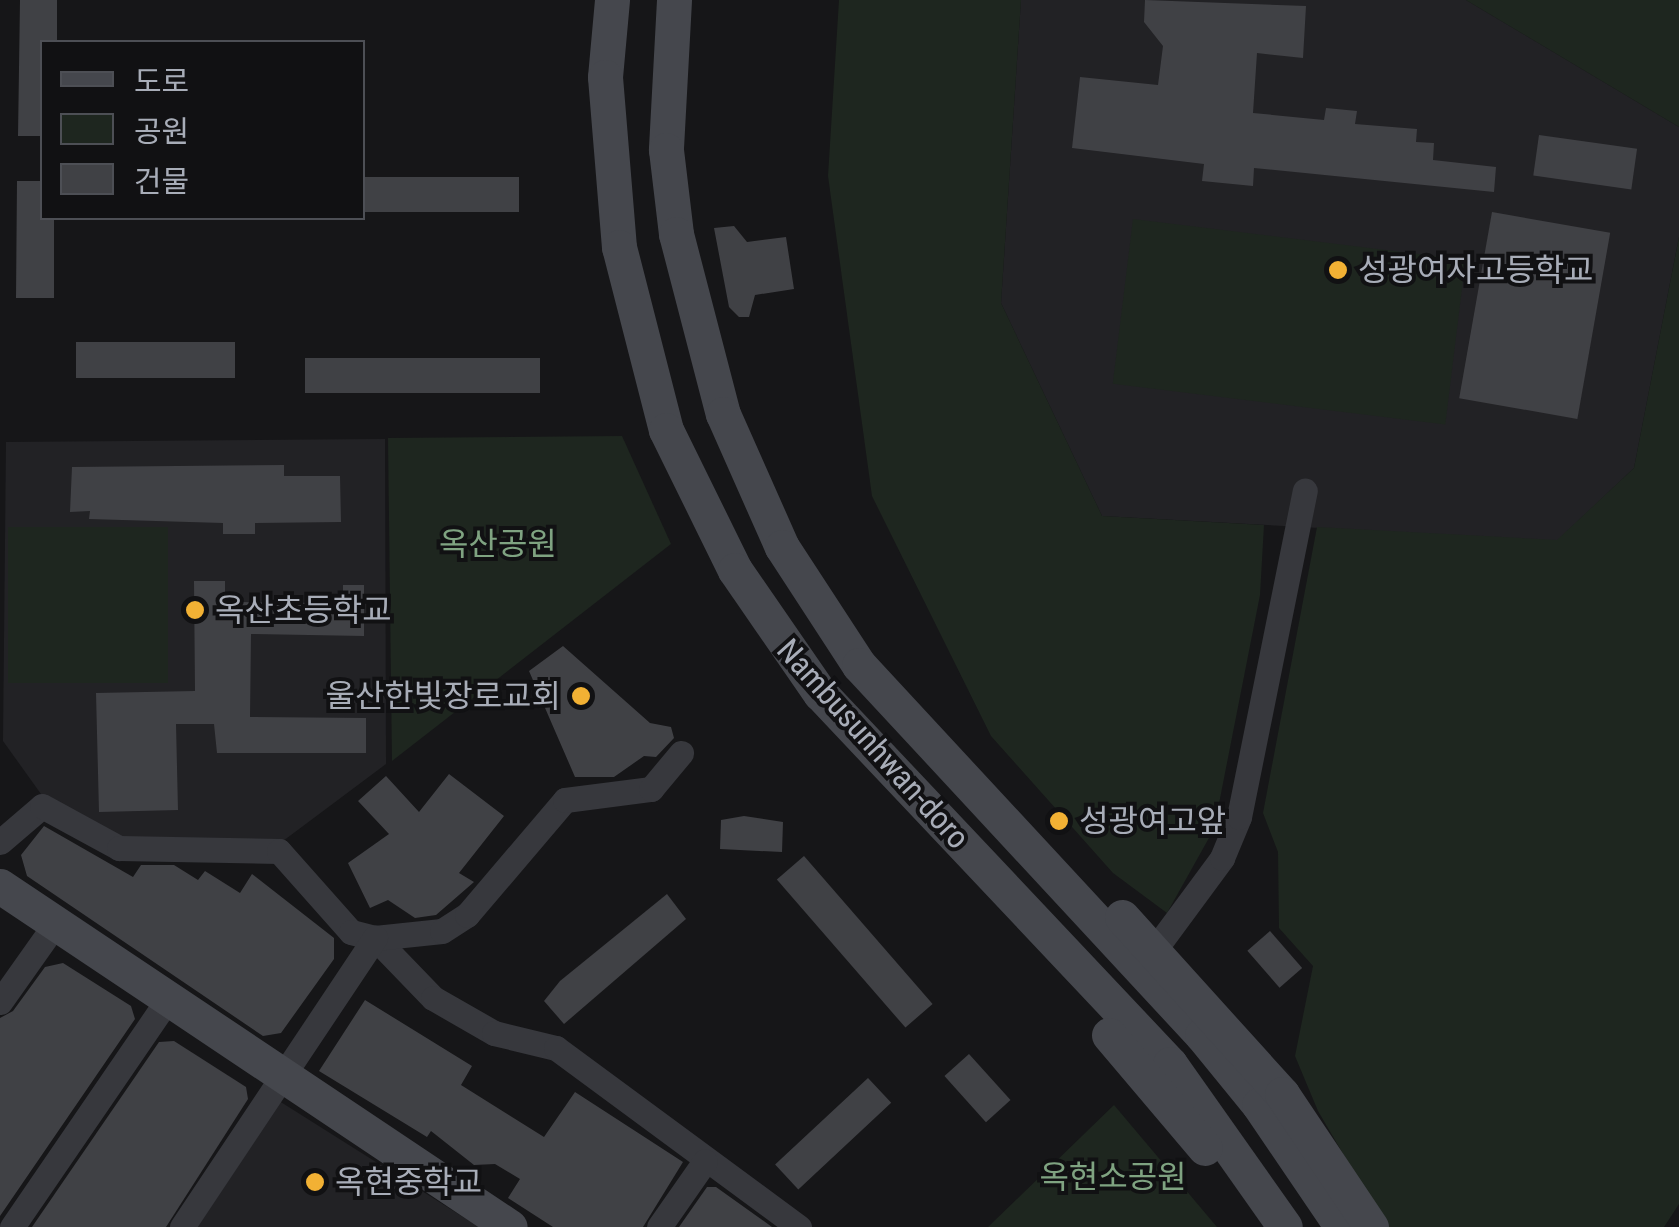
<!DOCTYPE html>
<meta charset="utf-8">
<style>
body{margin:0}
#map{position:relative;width:1679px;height:1227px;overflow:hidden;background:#161618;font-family:"Roboto Condensed","Noto Sans KR",sans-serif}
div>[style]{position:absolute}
.built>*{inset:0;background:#222225}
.green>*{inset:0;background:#1e261f;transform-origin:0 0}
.building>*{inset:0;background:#404145;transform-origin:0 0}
.minor>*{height:25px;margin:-12.5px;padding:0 12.5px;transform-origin:12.5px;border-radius:12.5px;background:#37383d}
.secondary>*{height:35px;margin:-17.5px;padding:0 17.5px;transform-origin:17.5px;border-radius:17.5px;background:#45474d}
.dots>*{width:28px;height:28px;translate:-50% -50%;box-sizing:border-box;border:5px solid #111113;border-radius:50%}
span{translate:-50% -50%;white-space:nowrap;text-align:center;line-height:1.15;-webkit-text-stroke:8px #111113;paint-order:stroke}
.poi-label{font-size:32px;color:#a8adb8}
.left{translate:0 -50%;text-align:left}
.right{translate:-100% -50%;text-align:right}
.park-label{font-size:32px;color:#7fa381}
.street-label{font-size:32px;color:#a8adb8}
.legend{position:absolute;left:40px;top:40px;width:325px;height:180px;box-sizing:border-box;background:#111113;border:2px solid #4d4f55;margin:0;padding:12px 18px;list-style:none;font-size:30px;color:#a8adb8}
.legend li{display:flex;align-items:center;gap:20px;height:50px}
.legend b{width:50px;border:2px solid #4d4f55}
</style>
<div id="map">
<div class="built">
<i style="clip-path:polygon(1021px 0,1466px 0,1679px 127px,1679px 237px,1634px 468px,1557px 541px,1102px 516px,1001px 303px)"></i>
<i style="clip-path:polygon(385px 439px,386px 764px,279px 844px,121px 839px,46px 801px,3px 741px,6px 442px)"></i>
<i style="clip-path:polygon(276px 1099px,479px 1227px,193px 1227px)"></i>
</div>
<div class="green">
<i style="clip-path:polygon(839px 0,1021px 0,1001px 303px,1102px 516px,1264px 525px,1260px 595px,1214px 829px,1167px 913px,1113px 873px,991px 736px,872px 496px,828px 176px)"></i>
<i style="clip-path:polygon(1466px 0,1679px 0,1679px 127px)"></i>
<i style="left:1133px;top:219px;width:335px;height:166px;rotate:7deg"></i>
<i style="clip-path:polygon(1679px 237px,1679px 1204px,1664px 1227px,1386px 1227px,1318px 1111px,1295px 1056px,1313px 966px,1279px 928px,1278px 852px,1263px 813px,1317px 527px,1557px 540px,1634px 468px)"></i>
<i style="clip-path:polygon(622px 436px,671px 544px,392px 761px,388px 438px)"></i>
<i style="left:168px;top:527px;width:156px;height:160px;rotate:90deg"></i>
<i style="clip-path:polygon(1114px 1105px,1217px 1227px,988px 1227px)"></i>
</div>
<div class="building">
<i style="clip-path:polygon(20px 0,57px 0,57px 42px,42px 42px,42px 136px,18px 136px)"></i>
<i style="clip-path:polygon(1145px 0,1306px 6px,1303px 58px,1257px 53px,1253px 113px,1324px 120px,1326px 108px,1357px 111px,1355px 124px,1417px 129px,1416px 142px,1434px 143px,1433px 160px,1496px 167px,1494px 192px,1254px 168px,1253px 186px,1202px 181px,1204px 164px,1072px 148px,1080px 77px,1158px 85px,1163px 46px,1144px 22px)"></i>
<i style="left:1539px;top:135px;width:99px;height:41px;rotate:8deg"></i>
<i style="left:362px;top:177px;width:157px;height:35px"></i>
<i style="clip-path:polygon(17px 181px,42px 181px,42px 218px,54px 218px,54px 298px,16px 298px)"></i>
<i style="left:1492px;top:212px;width:120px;height:189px;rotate:10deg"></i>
<i style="clip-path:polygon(734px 226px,747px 242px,786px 237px,794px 289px,755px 295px,749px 317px,739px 317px,729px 307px,714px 228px)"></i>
<i style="left:76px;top:342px;width:159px;height:36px"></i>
<i style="left:305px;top:358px;width:235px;height:35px"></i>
<i style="clip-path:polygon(284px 465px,284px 476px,340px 476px,341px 522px,255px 523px,255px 534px,223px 534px,223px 523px,89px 519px,90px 511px,70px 512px,72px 467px)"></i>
<i style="clip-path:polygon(194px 581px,225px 581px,225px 593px,236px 593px,237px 602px,343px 603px,343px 585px,364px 585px,364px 636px,251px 634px,250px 717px,366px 718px,366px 753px,217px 753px,214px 724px,176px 724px,178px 810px,99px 812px,96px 693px,195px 691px)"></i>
<i style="clip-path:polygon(563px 646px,650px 723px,671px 727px,674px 738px,656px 757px,644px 756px,614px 777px,575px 777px,529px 671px)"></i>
<i style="clip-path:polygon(449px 774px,504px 816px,459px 873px,474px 882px,436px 915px,415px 918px,388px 900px,370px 908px,348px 863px,389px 834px,358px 801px,386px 776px,419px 812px)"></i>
<i style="clip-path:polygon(744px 816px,783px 822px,782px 852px,720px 849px,721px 820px)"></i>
<i style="clip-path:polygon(44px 826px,133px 877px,141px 865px,174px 865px,198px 880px,205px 871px,240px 893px,252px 874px,334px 938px,334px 959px,281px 1033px,263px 1036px,27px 876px,21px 855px)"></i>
<i style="left:804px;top:856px;width:196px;height:36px;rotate:49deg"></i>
<i style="clip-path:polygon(667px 894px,686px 919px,564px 1024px,544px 1001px,560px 981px)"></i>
<i style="left:1270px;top:931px;width:49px;height:30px;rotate:49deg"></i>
<i style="clip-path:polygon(63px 963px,131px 1006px,135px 1019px,0 1216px,0 1018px,13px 1011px,45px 967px)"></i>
<i style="clip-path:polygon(365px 1000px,472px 1066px,461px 1085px,544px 1137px,575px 1092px,683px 1162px,643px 1227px,553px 1227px,508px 1198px,520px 1179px,495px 1164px,474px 1165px,431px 1131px,427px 1137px,319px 1071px)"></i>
<i style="clip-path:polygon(174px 1041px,246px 1087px,248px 1099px,166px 1227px,32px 1227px,159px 1042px)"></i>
<i style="left:969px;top:1054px;width:62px;height:33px;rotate:48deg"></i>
<i style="left:868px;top:1078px;width:34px;height:127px;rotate:47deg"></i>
<i style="clip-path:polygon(707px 1187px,716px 1187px,772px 1227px,679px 1227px)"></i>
</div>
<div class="minor">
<i style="left:0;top:842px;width:55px;rotate:-40.6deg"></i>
<i style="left:42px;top:806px;width:88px;rotate:28.6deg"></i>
<i style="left:119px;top:848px;width:160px;rotate:1.1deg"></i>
<i style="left:279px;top:851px;width:108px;rotate:48.4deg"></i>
<i style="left:351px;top:932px;width:25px;rotate:14deg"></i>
<i style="left:375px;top:938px;width:83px;rotate:46deg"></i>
<i style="left:433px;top:998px;width:70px;rotate:29.8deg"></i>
<i style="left:494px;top:1033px;width:64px;rotate:13.6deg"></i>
<i style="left:556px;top:1048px;width:302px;rotate:36.4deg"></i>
<i style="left:375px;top:938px;width:67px;rotate:-6deg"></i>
<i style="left:442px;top:931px;width:30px;rotate:-33deg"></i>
<i style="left:467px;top:915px;width:151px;rotate:-49.6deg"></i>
<i style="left:565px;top:800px;width:87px;rotate:-7.3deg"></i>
<i style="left:651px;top:789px;width:47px;rotate:-50.2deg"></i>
<i style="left:1155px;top:949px;width:113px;rotate:-53.6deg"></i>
<i style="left:1222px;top:858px;width:44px;rotate:-67.5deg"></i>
<i style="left:1239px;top:817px;width:333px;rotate:-78.6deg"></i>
<i style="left:0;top:1002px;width:97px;rotate:-54.7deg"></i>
<i style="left:12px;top:1227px;width:278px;rotate:-55.6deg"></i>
<i style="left:182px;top:1227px;width:348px;rotate:-56.3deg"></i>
<i style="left:659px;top:1227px;width:80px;rotate:-55.1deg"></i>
</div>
<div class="secondary">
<i style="left:612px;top:0;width:77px;rotate:95.2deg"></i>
<i style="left:605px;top:77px;width:171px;rotate:85.3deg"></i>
<i style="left:619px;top:247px;width:189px;rotate:75.6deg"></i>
<i style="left:666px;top:430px;width:156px;rotate:63.8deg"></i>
<i style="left:735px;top:570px;width:150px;rotate:55.4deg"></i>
<i style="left:820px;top:693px;width:510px;rotate:46.67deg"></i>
<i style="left:1170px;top:1064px;width:199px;rotate:54.8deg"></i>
<i style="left:674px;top:0;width:150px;rotate:93.1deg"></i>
<i style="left:666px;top:150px;width:85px;rotate:83.2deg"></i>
<i style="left:676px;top:234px;width:186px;rotate:75.4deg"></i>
<i style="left:723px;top:414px;width:145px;rotate:66.1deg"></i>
<i style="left:782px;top:547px;width:141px;rotate:56.9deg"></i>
<i style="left:859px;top:665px;width:505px;rotate:47.17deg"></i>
<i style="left:1202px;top:1035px;width:90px;rotate:50.8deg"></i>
<i style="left:1259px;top:1105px;width:148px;rotate:55.8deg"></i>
<i style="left:0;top:886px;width:613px;rotate:33.77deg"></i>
<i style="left:1122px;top:917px;width:239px;rotate:47.9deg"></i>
<i style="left:1282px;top:1094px;width:160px;rotate:56.2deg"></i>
<i style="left:1109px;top:1035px;width:148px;rotate:49.7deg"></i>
</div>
<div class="dots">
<i style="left:1338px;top:270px;background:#f2b134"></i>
<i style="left:195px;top:610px;background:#f2b134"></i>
<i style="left:581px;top:696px;background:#f2b134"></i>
<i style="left:1059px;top:821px;background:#f2b134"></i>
<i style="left:315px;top:1182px;background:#f2b134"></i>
</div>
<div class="poi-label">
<span class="left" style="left:1358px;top:270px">성광여자고등학교</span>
<span class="left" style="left:215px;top:610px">옥산초등학교</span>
<span class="right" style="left:561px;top:696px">울산한빛장로교회</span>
<span class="left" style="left:1079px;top:821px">성광여고앞</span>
<span class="left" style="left:335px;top:1182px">옥현중학교</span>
</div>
<div class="park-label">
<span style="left:498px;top:544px">옥산공원</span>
<span style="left:1113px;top:1177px">옥현소공원</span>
</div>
<div class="street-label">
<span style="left:873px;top:744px;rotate:48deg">Nambusunhwan-doro</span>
</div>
<ul class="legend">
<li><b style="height:12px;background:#45474d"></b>도로</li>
<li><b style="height:28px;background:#1e261f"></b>공원</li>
<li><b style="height:28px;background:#404145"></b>건물</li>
</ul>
</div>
